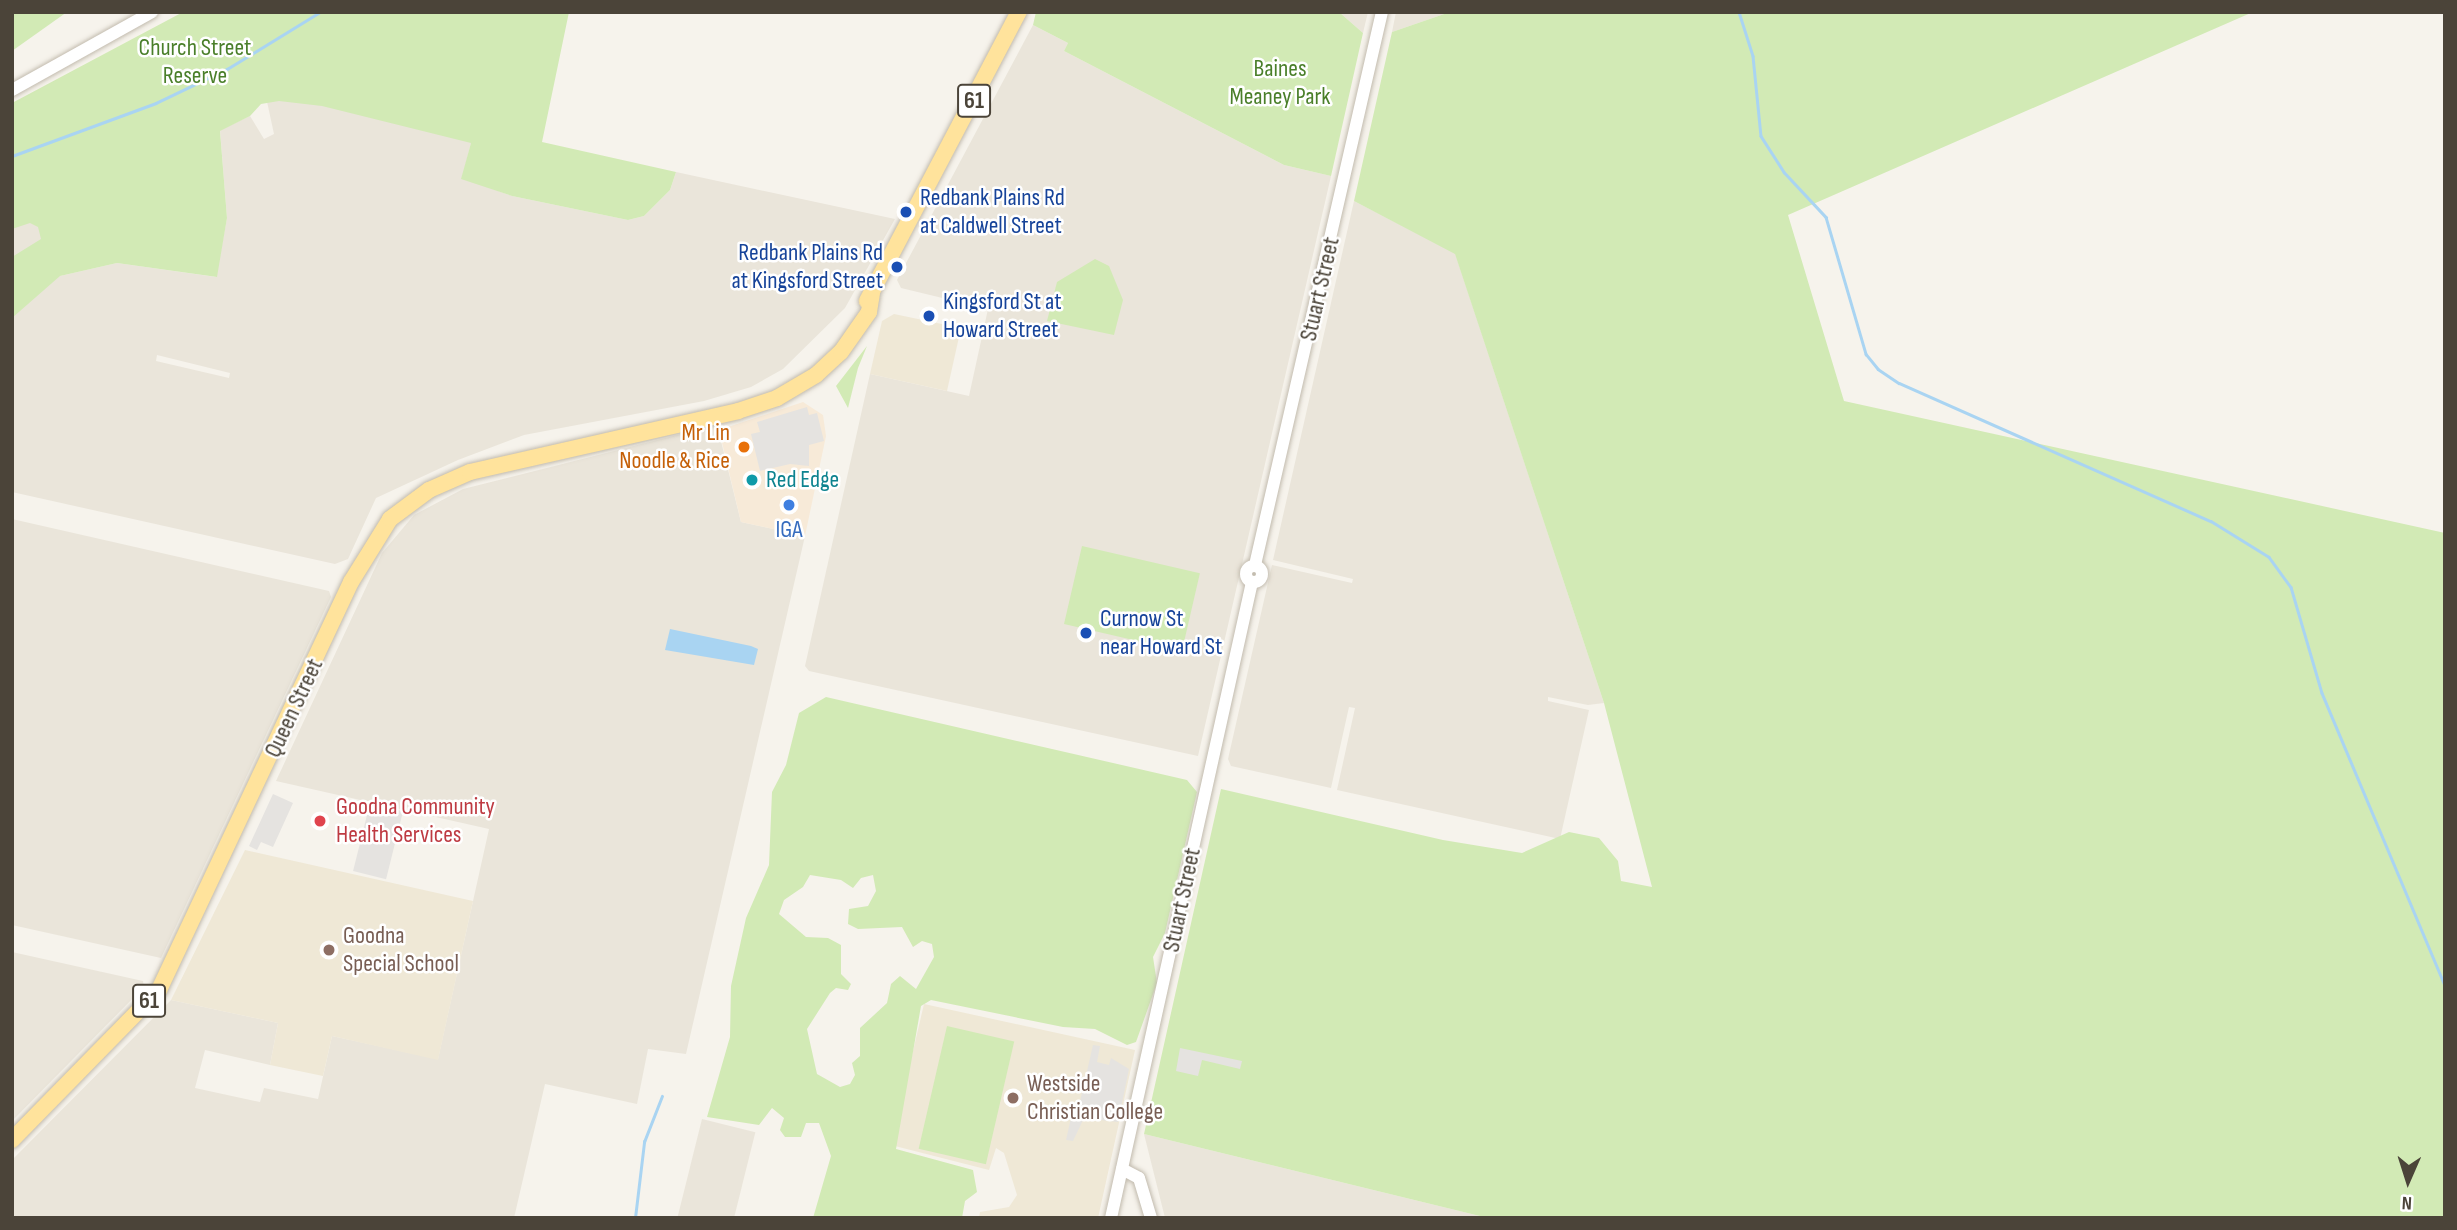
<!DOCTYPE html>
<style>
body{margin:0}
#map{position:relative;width:2457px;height:1230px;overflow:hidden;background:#f6f3ec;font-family:"Sofia Sans Condensed",sans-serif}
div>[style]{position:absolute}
.residential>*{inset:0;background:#eae5da;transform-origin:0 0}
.commercial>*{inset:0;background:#f7ead8}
.education>*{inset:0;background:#efe8d6}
.green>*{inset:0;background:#d2eab5;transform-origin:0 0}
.parking>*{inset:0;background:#e5e3e0;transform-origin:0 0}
.water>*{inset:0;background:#a9d4f2}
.stream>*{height:2.5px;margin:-1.25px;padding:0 1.25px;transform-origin:1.25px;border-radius:1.25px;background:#a9d4f2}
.roads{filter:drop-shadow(0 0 2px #c2bbae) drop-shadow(0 0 2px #c2bbae)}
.minor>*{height:12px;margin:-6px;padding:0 6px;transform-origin:6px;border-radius:6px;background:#fff}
.minor>.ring{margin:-6px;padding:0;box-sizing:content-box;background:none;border:12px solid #fff;border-radius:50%}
.major>*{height:16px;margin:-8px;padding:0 8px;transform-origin:8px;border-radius:8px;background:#ffe39c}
.dots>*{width:19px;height:19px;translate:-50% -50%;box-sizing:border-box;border:4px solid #fff;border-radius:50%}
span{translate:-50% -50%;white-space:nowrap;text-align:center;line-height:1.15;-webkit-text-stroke:5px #fff;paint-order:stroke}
.shield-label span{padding:2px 5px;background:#fff;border:2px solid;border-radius:5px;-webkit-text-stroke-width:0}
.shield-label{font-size:23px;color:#4b4439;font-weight:700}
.park-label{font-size:24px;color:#4a7f2a}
.transit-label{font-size:24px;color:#164399}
.left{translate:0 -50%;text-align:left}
.right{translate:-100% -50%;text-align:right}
.street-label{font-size:24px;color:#4b4439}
.food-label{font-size:24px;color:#c56008}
.culture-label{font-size:24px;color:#0d838f}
.shop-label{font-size:24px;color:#366cbe}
.health-label{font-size:24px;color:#be3a42}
.education-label{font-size:24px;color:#785e54}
.frame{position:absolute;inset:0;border:14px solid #4b4439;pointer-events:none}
.north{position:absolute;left:2373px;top:1146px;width:70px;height:70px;-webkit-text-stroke:5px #fff;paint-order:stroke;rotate:183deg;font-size:19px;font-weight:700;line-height:28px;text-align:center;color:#4b4439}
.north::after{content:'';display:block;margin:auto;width:24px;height:32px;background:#4b4439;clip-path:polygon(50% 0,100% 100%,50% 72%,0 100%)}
</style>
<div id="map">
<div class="residential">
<i style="clip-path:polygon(1339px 12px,1368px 12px,1363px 33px)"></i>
<i style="clip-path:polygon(1396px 12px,1450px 12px,1392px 32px)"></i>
<i style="clip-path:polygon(1033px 25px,1068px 43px,1064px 51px,1284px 165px,1331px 176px,1198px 756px,809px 671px,805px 666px,870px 374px,969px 396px,988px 309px,901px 288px,897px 280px)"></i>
<i style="clip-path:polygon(evenodd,266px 97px,475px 128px,462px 178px,512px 196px,628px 220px,644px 216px,670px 190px,676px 172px,895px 219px,845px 308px,783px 369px,751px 387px,704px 401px,524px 435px,458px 460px,376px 498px,348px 559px,335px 564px,12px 492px,12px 206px,33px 197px,60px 276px,117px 263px,216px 277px,227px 218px,220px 130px,250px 116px,264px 139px,274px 134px,266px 97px,157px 355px,230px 373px,229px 378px,156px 361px,157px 355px)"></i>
<i style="clip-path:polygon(1354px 201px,1455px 253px,1604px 703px,1588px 705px,1548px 697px,1548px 701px,1589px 710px,1560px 839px,1337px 790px,1355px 708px,1349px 707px,1331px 788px,1231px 766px,1228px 759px,1272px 565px,1352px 583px,1353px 579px,1273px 560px)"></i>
<i style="clip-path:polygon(717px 425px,741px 522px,805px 536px,686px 1054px,648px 1049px,637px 1104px,545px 1084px,514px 1218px,12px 1218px,12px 1160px,171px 1000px,278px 1023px,270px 1065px,205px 1050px,195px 1088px,260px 1102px,264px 1088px,318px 1099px,332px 1036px,438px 1059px,489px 829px,276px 781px,382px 553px,414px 515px,463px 489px)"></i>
<i style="clip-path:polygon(12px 519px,329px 591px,331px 597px,161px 958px,12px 925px)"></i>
<i style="clip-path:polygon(12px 952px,143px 981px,144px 987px,12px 1121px)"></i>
<i style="left:702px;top:1119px;width:55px;height:101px;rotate:14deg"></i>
<i style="clip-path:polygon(1144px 1134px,1488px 1218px,1165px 1218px)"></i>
</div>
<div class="commercial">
<i style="clip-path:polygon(803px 402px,823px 415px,826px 436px,805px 536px,741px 522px,719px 430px)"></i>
</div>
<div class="education">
<i style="clip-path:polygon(894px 314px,961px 328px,947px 391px,870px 374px,882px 321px)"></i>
<i style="clip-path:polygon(245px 850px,473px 901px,438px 1060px,332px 1036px,323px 1076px,270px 1065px,278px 1023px,171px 1000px)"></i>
<i style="clip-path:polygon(924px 1004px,1135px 1050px,1098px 1218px,979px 1218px,980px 1212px,1009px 1207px,1017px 1195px,1004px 1153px,996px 1148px,989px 1170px,891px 1145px)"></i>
</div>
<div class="green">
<i style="clip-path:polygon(12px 12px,67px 12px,12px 51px)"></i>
<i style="clip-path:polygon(183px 12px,569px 12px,542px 142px,676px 172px,670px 190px,644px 216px,628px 220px,512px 196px,461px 179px,471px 143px,322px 106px,279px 101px,261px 104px,250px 116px,220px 131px,227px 218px,217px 277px,117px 263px,60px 276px,12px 318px,12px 257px,41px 239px,38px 227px,30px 223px,12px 229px,12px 103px)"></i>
<i style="clip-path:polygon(1036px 12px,1339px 12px,1363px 33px,1331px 176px,1284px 165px,1064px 51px,1068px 43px,1033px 25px)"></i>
<i style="clip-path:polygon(1450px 12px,2253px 12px,1788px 215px,1844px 401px,2445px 533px,2445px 1218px,1488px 1218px,1144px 1134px,1221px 789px,1443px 840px,1522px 853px,1569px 832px,1599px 838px,1618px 861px,1621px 881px,1652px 887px,1604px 703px,1455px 254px,1354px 201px,1392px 32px)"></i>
<i style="clip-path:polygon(1095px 259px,1109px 266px,1123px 300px,1114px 335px,1047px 321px,1057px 282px)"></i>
<i style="clip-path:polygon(867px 346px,858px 368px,848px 408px,836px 386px)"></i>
<i style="left:1082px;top:546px;width:121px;height:80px;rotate:13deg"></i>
<i style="clip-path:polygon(evenodd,826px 697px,1187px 780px,1197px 792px,1165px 933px,1153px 957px,1157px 983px,1136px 1042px,1127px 1045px,1095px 1029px,1063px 1027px,931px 1000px,921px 1006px,896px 1149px,973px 1170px,977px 1192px,965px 1201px,962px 1218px,813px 1218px,831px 1156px,819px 1123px,806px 1123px,801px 1137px,785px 1137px,780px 1130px,784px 1118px,772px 1108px,759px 1125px,707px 1117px,730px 1037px,731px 986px,746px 918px,769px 865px,772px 792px,786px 765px,799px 713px,826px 697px,810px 875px,841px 880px,853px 888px,861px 878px,873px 875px,876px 891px,868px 906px,849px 909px,848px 924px,858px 929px,902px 927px,913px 947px,922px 941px,932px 944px,934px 957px,916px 989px,900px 976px,891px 984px,887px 1003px,860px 1028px,860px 1056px,852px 1063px,855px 1075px,850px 1084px,840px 1087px,817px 1074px,807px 1029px,830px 993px,836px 988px,848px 990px,851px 984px,841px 974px,841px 945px,828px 938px,806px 937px,779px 914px,784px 900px,803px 887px,810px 875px)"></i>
<i style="left:947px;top:1026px;width:69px;height:126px;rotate:13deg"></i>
</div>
<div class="parking">
<i style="clip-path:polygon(807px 407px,809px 415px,817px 413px,824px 441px,809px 445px,809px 466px,790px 464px,760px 471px,751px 434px,760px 432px,757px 422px)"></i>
<i style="clip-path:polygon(273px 794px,293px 803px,273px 847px,261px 842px,257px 850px,249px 846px)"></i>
<i style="left:370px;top:803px;width:34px;height:70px;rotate:14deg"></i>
<i style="clip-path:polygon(1093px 1045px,1100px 1046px,1097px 1062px,1109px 1065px,1111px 1058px,1129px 1069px,1118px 1122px,1084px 1118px,1073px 1141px,1066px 1140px,1073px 1109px,1078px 1110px)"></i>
<i style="clip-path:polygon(1180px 1048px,1242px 1061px,1240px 1069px,1202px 1060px,1198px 1076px,1176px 1071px)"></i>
</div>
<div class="water">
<i style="clip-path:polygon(670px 629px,751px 646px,758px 649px,754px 665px,665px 650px)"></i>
</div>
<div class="stream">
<i style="left:1739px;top:12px;width:46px;rotate:72.3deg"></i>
<i style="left:1753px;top:56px;width:80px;rotate:84.3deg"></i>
<i style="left:1761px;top:136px;width:43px;rotate:57.4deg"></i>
<i style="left:1784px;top:172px;width:62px;rotate:47deg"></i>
<i style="left:1826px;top:217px;width:143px;rotate:73.7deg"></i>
<i style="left:1866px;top:354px;width:19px;rotate:51deg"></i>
<i style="left:1878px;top:369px;width:25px;rotate:34deg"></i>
<i style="left:1899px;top:383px;width:341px;rotate:23.9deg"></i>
<i style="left:2211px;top:521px;width:68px;rotate:31.8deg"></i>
<i style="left:2269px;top:557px;width:37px;rotate:54deg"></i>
<i style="left:2291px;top:587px;width:110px;rotate:73.7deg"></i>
<i style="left:2322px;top:693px;width:317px;rotate:67.2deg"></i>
<i style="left:12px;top:156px;width:153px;rotate:-20.2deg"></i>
<i style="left:156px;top:103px;width:79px;rotate:-25.6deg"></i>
<i style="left:227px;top:69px;width:109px;rotate:-31.5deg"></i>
<i style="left:635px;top:1218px;width:77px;rotate:-83.2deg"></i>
<i style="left:644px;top:1142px;width:49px;rotate:-68.6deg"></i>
</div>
<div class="roads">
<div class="minor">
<i style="left:12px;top:90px;width:160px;rotate:-29.1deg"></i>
<i style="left:1255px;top:565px;width:567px;rotate:-77.07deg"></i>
<i class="ring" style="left:1246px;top:566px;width:4px;height:4px"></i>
<i style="left:1122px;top:1169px;width:19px;rotate:28deg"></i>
<i style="left:1139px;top:1178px;width:42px;rotate:73.3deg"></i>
<i style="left:1111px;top:1218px;width:651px;rotate:-77.5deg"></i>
</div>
<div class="major">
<i style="left:867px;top:301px;width:327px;rotate:-62.3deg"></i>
<i style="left:12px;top:1140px;width:210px;rotate:-45.6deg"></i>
<i style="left:159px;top:990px;width:451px;rotate:-64.8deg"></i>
<i style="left:351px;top:582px;width:74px;rotate:-58.2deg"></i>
<i style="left:390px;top:519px;width:49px;rotate:-36.6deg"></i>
<i style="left:429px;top:490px;width:45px;rotate:-23.7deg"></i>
<i style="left:470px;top:472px;width:275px;rotate:-12.8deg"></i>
<i style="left:738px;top:411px;width:41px;rotate:-18.4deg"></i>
<i style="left:777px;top:398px;width:45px;rotate:-30.5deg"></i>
<i style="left:816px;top:375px;width:34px;rotate:-43deg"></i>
<i style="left:841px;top:352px;width:49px;rotate:-55deg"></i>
<i style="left:869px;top:312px;width:19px;rotate:-81deg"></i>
</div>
</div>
<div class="dots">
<i style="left:906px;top:212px;background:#1a4fb4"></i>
<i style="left:897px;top:267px;background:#1a4fb4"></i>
<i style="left:929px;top:316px;background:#1a4fb4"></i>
<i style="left:744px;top:447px;background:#e8710a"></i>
<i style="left:752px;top:480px;background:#0f9aa8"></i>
<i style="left:789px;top:505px;background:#3f7fe0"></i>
<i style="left:1086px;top:633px;background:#1a4fb4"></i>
<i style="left:320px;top:821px;background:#e0444e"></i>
<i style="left:329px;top:950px;background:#8d6e63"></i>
<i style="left:1013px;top:1098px;background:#8d6e63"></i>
</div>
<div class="shield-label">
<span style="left:974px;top:101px">61</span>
<span style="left:149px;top:1001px">61</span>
</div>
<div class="park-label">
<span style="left:195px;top:62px">Church Street<br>Reserve</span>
<span style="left:1280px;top:83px">Baines<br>Meaney Park</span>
</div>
<div class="transit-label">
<span class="left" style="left:920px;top:212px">Redbank Plains Rd<br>at Caldwell Street</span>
<span class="right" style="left:883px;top:267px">Redbank Plains Rd<br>at Kingsford Street</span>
<span class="left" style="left:943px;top:316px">Kingsford St at<br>Howard Street</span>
<span class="left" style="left:1100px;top:633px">Curnow St<br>near Howard St</span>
</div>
<div class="street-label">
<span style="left:1320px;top:289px;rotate:-77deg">Stuart Street</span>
<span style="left:294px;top:708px;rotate:-65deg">Queen Street</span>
<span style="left:1182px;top:900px;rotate:-78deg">Stuart Street</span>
</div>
<div class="food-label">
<span class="right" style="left:730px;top:447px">Mr Lin<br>Noodle &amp; Rice</span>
</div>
<div class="culture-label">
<span class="left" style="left:766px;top:480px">Red Edge</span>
</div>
<div class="shop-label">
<span style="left:789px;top:530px">IGA</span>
</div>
<div class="health-label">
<span class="left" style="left:336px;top:821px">Goodna Community<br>Health Services</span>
</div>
<div class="education-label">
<span class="left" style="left:343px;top:950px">Goodna<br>Special School</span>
<span class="left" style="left:1027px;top:1098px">Westside<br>Christian College</span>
</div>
<div class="frame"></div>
<div class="north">N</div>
</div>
